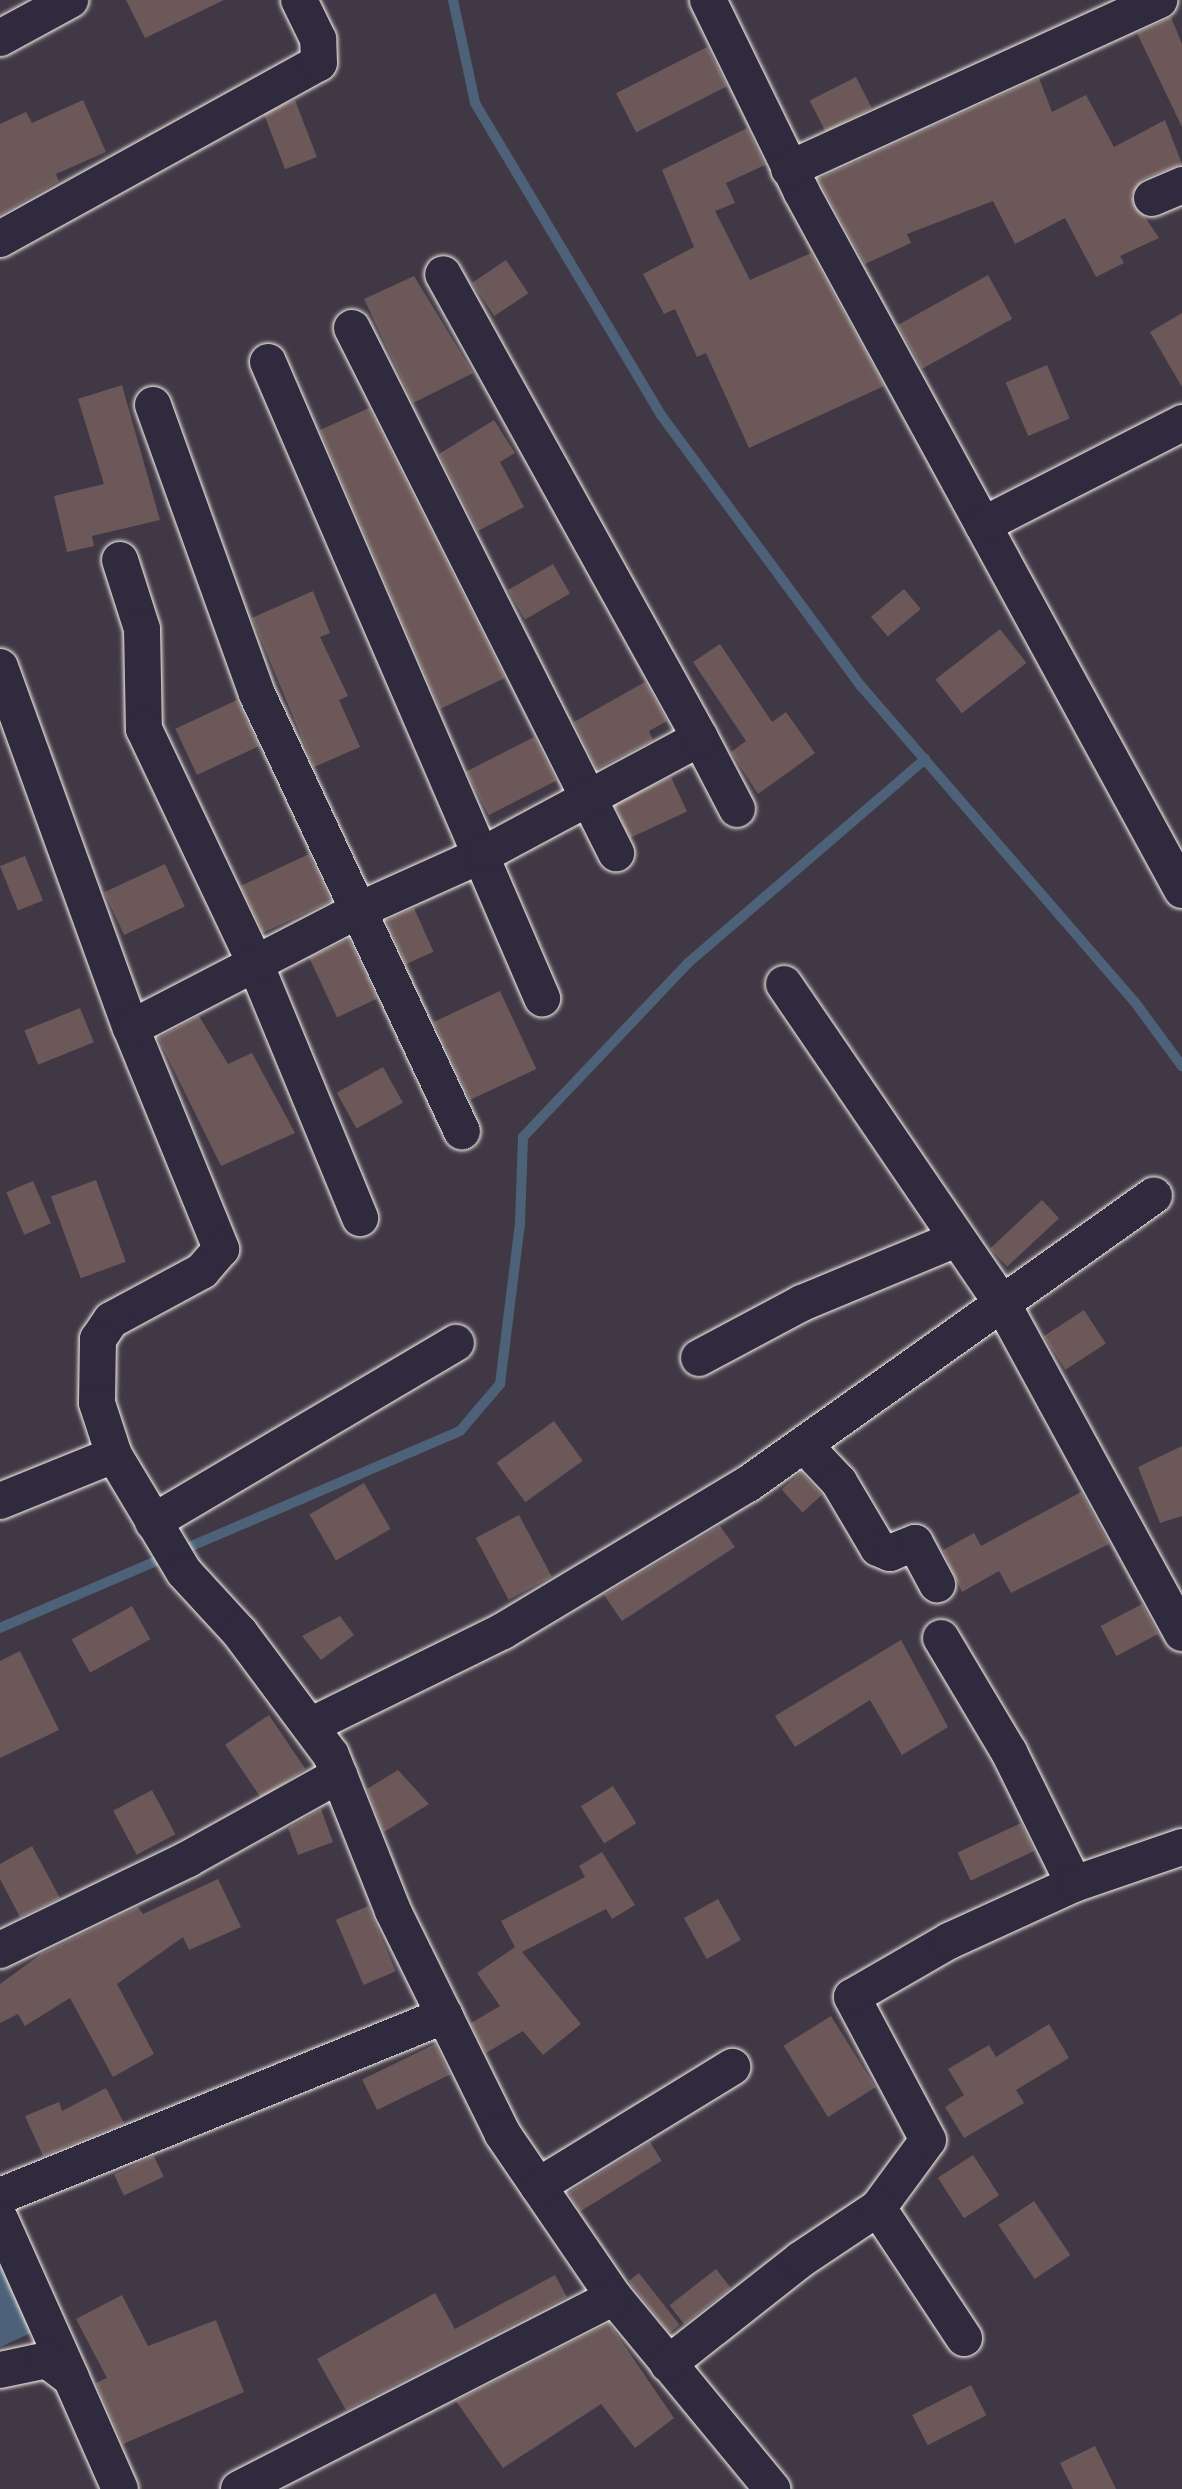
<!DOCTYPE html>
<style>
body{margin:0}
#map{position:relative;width:1182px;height:2489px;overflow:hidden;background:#413845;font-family:Dekko,sans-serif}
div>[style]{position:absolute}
.water>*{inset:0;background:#4d6279}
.stream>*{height:10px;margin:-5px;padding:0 5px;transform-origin:5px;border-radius:5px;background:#4d6279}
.building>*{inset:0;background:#6c5859;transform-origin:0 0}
.roads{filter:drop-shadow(0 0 2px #f4f1e8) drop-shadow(0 0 2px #f4f1e8)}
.minor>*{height:36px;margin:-18px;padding:0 18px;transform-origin:18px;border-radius:18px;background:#2f2a3d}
span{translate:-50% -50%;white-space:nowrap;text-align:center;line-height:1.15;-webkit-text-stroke:7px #2f2a3d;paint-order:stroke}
</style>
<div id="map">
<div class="water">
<i style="clip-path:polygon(0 2253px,33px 2332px,0 2347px)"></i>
</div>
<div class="stream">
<i style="left:453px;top:0;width:105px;rotate:77.9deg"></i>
<i style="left:475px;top:103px;width:363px;rotate:59.2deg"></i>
<i style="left:661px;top:415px;width:337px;rotate:53.6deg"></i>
<i style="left:861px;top:686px;width:417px;rotate:49.1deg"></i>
<i style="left:1134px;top:1001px;width:81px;rotate:53.6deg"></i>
<i style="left:0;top:1628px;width:500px;rotate:-23.18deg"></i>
<i style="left:460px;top:1431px;width:62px;rotate:-49.6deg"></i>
<i style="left:500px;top:1384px;width:162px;rotate:-82.9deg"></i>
<i style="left:520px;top:1223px;width:86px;rotate:-88deg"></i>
<i style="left:523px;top:1137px;width:240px;rotate:-46.5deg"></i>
<i style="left:688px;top:963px;width:313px;rotate:-40.7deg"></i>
</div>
<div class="building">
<i style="clip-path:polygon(126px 0,224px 0,145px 38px)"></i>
<i style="clip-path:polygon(1171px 17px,1182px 44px,1182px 127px,1137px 33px)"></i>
<i style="left:707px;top:47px;width:44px;height:102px;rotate:63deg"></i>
<i style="left:856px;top:77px;width:35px;height:52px;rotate:63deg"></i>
<i style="clip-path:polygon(1039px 78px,1052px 112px,1086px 95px,1114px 147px,1165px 120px,1182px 164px,1143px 179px,1131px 196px,1159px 238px,1120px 256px,1124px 263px,1096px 277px,1065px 218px,1015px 244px,993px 201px,907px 234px,911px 243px,865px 264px,818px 179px)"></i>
<i style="clip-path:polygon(83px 100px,106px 152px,56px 174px,59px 181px,0 215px,0 124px,26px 112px,32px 123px)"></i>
<i style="left:295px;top:100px;width:61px;height:34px;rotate:69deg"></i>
<i style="clip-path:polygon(747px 128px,765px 165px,726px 183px,735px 203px,715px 211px,750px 280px,811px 253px,884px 386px,749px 448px,706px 353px,697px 357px,675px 309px,664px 314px,643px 274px,694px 247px,662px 170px)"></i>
<i style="left:506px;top:260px;width:40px;height:41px;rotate:56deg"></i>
<i style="left:988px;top:275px;width:50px;height:103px;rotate:61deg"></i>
<i style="clip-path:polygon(414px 276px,473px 373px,413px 403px,364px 299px)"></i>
<i style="clip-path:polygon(1182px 313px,1182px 387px,1150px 332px)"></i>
<i style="left:1047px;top:365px;width:58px;height:45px;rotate:67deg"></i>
<i style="clip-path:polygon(122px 385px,160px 520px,92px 536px,94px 546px,67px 552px,54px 496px,104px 484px,78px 399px)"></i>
<i style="clip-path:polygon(369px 408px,505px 678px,440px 709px,320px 430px)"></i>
<i style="clip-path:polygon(494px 420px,515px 453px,500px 462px,524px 507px,478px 531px,439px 454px)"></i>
<i style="left:553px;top:564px;width:34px;height:52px;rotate:60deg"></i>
<i style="left:904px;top:589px;width:26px;height:43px;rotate:50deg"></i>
<i style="clip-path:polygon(313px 591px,330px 633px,320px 637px,348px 696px,339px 700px,360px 747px,314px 767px,252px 618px)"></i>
<i style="left:1000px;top:629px;width:43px;height:82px;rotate:52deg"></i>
<i style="clip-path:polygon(720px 644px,772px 722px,786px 712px,815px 753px,758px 794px,731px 752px,746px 741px,693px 662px)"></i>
<i style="clip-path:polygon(645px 682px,667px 721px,649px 731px,653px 740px,597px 769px,574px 722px)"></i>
<i style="left:237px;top:700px;width:51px;height:68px;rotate:65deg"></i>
<i style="left:534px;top:737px;width:49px;height:76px;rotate:63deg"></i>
<i style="left:671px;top:777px;width:38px;height:63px;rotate:65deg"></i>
<i style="left:309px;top:854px;width:52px;height:75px;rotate:65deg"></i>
<i style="left:25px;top:856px;width:48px;height:27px;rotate:68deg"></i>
<i style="left:165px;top:864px;width:47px;height:67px;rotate:65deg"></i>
<i style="left:414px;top:908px;width:48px;height:30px;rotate:66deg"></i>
<i style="left:349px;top:939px;width:66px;height:44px;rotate:65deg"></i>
<i style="left:500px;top:991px;width:86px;height:73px;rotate:65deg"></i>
<i style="left:80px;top:1008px;width:37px;height:60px;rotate:68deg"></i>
<i style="clip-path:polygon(199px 1016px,228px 1064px,252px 1053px,295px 1133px,221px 1166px,158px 1038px)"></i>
<i style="left:383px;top:1067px;width:41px;height:53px;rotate:61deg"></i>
<i style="left:96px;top:1180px;width:87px;height:48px;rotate:70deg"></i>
<i style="left:33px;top:1181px;width:46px;height:29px;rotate:67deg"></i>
<i style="left:1042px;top:1200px;width:25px;height:71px;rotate:47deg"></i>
<i style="left:1084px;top:1310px;width:40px;height:48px;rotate:57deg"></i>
<i style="left:554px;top:1421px;width:49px;height:71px;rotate:54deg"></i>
<i style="clip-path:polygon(1182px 1446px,1182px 1516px,1160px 1523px,1138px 1467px)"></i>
<i style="left:801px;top:1472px;width:31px;height:26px;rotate:48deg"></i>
<i style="left:364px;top:1483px;width:53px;height:63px;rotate:60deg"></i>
<i style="clip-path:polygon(1081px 1492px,1109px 1544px,1011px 1593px,999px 1571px,962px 1592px,943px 1550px,974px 1533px,981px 1546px)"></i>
<i style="left:519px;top:1515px;width:70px;height:49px;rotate:62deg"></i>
<i style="clip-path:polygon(720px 1526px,735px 1547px,622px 1621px,604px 1595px)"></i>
<i style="left:1142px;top:1604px;width:34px;height:47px;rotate:62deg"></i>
<i style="left:132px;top:1606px;width:38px;height:69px;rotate:61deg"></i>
<i style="clip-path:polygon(340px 1616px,354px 1635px,321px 1660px,302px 1636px)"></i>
<i style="clip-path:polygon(901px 1640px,948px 1727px,902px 1755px,870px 1700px,795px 1747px,775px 1716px)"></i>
<i style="clip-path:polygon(20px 1651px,59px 1730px,0 1758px,0 1661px)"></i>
<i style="left:269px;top:1715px;width:65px;height:53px;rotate:56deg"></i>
<i style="clip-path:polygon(398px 1770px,429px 1804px,384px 1832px,367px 1789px)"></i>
<i style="left:613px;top:1786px;width:44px;height:38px;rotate:58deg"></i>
<i style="left:152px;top:1790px;width:50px;height:44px;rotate:62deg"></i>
<i style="clip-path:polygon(321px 1809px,333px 1842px,298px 1855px,288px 1828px)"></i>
<i style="left:1021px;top:1823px;width:31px;height:70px;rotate:65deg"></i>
<i style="clip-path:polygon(32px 1846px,60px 1898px,20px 1917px,0 1879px,0 1864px)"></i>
<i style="clip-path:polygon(602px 1852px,635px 1905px,612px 1919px,606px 1909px,522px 1952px,581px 2024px,543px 2055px,523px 2031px,486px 2053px,471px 2023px,500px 2006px,477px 1973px,515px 1947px,501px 1921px,585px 1877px,579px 1866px)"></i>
<i style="clip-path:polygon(218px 1879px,241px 1927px,189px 1950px,183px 1937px,117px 1984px,154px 2054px,113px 2077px,70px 1998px,25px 2026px,18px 2014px,0 2023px,0 1984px,41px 1954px,138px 1907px,143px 1914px)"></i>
<i style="left:718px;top:1899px;width:47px;height:39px;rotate:61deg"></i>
<i style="left:368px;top:1906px;width:71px;height:35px;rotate:67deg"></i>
<i style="left:831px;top:2016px;width:84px;height:56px;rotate:58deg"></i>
<i style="clip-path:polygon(1049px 2024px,1069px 2058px,1016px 2090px,1024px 2103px,964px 2138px,945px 2107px,964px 2095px,948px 2069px,989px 2045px,996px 2057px)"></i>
<i style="left:435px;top:2044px;width:34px;height:81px;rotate:64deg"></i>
<i style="clip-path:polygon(106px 2088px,124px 2123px,43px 2156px,25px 2116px,59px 2102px,62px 2111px)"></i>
<i style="left:650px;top:2142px;width:22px;height:96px;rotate:58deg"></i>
<i style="left:973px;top:2155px;width:48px;height:42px;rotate:57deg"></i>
<i style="left:154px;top:2156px;width:23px;height:44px;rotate:65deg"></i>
<i style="left:1034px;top:2201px;width:65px;height:43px;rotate:56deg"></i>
<i style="left:716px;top:2269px;width:24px;height:59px;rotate:52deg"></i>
<i style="left:639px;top:2273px;width:66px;height:13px;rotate:52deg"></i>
<i style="clip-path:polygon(555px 2275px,567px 2297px,346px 2410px,317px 2359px,435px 2293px,455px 2329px)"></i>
<i style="clip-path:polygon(122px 2295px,148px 2346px,216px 2320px,244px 2392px,123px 2444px,96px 2383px,107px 2378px,76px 2319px)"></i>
<i style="clip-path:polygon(609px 2323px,674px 2418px,635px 2448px,601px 2404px,503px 2468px,456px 2401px)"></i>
<i style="left:971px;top:2385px;width:34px;height:66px;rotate:63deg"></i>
<i style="clip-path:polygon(1095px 2446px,1116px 2489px,1073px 2489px,1060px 2463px)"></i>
</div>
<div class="roads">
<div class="minor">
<i style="left:708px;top:0;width:212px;rotate:64deg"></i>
<i style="left:801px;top:191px;width:796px;rotate:61.41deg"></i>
<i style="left:0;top:38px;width:80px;rotate:-28.5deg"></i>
<i style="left:789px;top:169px;width:407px;rotate:-24.5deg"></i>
<i style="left:1152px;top:198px;width:33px;rotate:-23deg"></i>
<i style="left:0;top:239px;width:364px;rotate:-28.9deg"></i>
<i style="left:319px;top:63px;width:24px;rotate:-92deg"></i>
<i style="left:318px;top:39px;width:43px;rotate:-116deg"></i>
<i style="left:352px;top:328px;width:588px;rotate:63.3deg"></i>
<i style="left:268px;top:362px;width:693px;rotate:66.69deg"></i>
<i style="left:153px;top:405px;width:307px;rotate:70.2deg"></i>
<i style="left:257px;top:694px;width:483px;rotate:64.9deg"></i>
<i style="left:983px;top:525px;width:224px;rotate:-27.1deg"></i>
<i style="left:120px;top:560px;width:72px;rotate:72.3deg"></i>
<i style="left:142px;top:629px;width:100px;rotate:88.9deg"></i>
<i style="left:144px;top:729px;width:259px;rotate:64.6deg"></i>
<i style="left:255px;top:963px;width:276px;rotate:67.6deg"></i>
<i style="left:0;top:667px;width:384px;rotate:70.1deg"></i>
<i style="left:131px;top:1028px;width:239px;rotate:67.8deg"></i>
<i style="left:221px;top:1249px;width:29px;rotate:131deg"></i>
<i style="left:202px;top:1271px;width:103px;rotate:151.7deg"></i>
<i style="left:111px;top:1320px;width:23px;rotate:124deg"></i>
<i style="left:98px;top:1339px;width:64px;rotate:90.9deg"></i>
<i style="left:97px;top:1403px;width:55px;rotate:71.9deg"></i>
<i style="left:114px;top:1455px;width:136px;rotate:59.1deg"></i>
<i style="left:184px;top:1572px;width:83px;rotate:47.4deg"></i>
<i style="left:240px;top:1633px;width:152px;rotate:53.3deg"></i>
<i style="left:331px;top:1755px;width:168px;rotate:68.3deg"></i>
<i style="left:393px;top:1911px;width:247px;rotate:63.8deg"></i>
<i style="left:502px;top:2133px;width:199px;rotate:55.7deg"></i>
<i style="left:614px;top:2297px;width:249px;rotate:50.5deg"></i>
<i style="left:700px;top:738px;width:80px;rotate:62.5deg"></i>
<i style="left:784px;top:984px;width:386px;rotate:55.7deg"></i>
<i style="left:1002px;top:1303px;width:376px;rotate:61.4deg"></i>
<i style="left:131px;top:1028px;width:254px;rotate:-27.4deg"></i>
<i style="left:357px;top:911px;width:139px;rotate:-24.2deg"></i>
<i style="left:484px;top:854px;width:245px;rotate:-28.2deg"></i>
<i style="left:700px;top:738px;width:530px;rotate:-118.98deg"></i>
<i style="left:699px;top:1358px;width:117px;rotate:-28.1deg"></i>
<i style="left:802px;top:1303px;width:165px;rotate:-22.5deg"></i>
<i style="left:805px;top:1446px;width:50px;rotate:46.6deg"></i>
<i style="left:839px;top:1482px;width:77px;rotate:59.4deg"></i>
<i style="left:878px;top:1548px;width:13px;rotate:23deg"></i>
<i style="left:890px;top:1553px;width:27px;rotate:-22deg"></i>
<i style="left:915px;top:1543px;width:47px;rotate:61.8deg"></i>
<i style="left:0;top:1501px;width:123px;rotate:-22deg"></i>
<i style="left:153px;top:1522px;width:352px;rotate:-30.6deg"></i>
<i style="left:941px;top:1638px;width:133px;rotate:59.2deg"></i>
<i style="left:1009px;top:1752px;width:147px;rotate:63.8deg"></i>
<i style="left:310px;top:1726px;width:215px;rotate:-26.2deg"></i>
<i style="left:503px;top:1631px;width:286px;rotate:-31deg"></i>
<i style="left:748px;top:1484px;width:498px;rotate:-35.4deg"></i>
<i style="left:0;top:1950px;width:209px;rotate:-25.8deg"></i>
<i style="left:188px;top:1859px;width:173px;rotate:-29.1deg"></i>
<i style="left:538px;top:2186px;width:228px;rotate:-31.5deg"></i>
<i style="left:0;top:2196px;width:480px;rotate:-22.1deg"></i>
<i style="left:878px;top:2208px;width:84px;rotate:-53.7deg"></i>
<i style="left:928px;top:2140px;width:162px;rotate:-118deg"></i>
<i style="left:852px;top:1997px;width:112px;rotate:-30deg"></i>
<i style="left:949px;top:1941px;width:137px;rotate:-24.5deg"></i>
<i style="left:1074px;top:1884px;width:114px;rotate:-18.9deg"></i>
<i style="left:0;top:2219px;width:174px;rotate:65.9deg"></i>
<i style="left:668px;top:2364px;width:168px;rotate:-38.2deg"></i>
<i style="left:800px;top:2260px;width:94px;rotate:-33.7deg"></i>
<i style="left:878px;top:2208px;width:156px;rotate:56.5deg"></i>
<i style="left:0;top:2370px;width:48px;rotate:-12deg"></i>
<i style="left:47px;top:2360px;width:30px;rotate:37deg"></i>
<i style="left:71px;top:2378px;width:121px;rotate:66.2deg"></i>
<i style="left:239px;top:2489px;width:421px;rotate:-27.1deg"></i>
</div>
</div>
</div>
